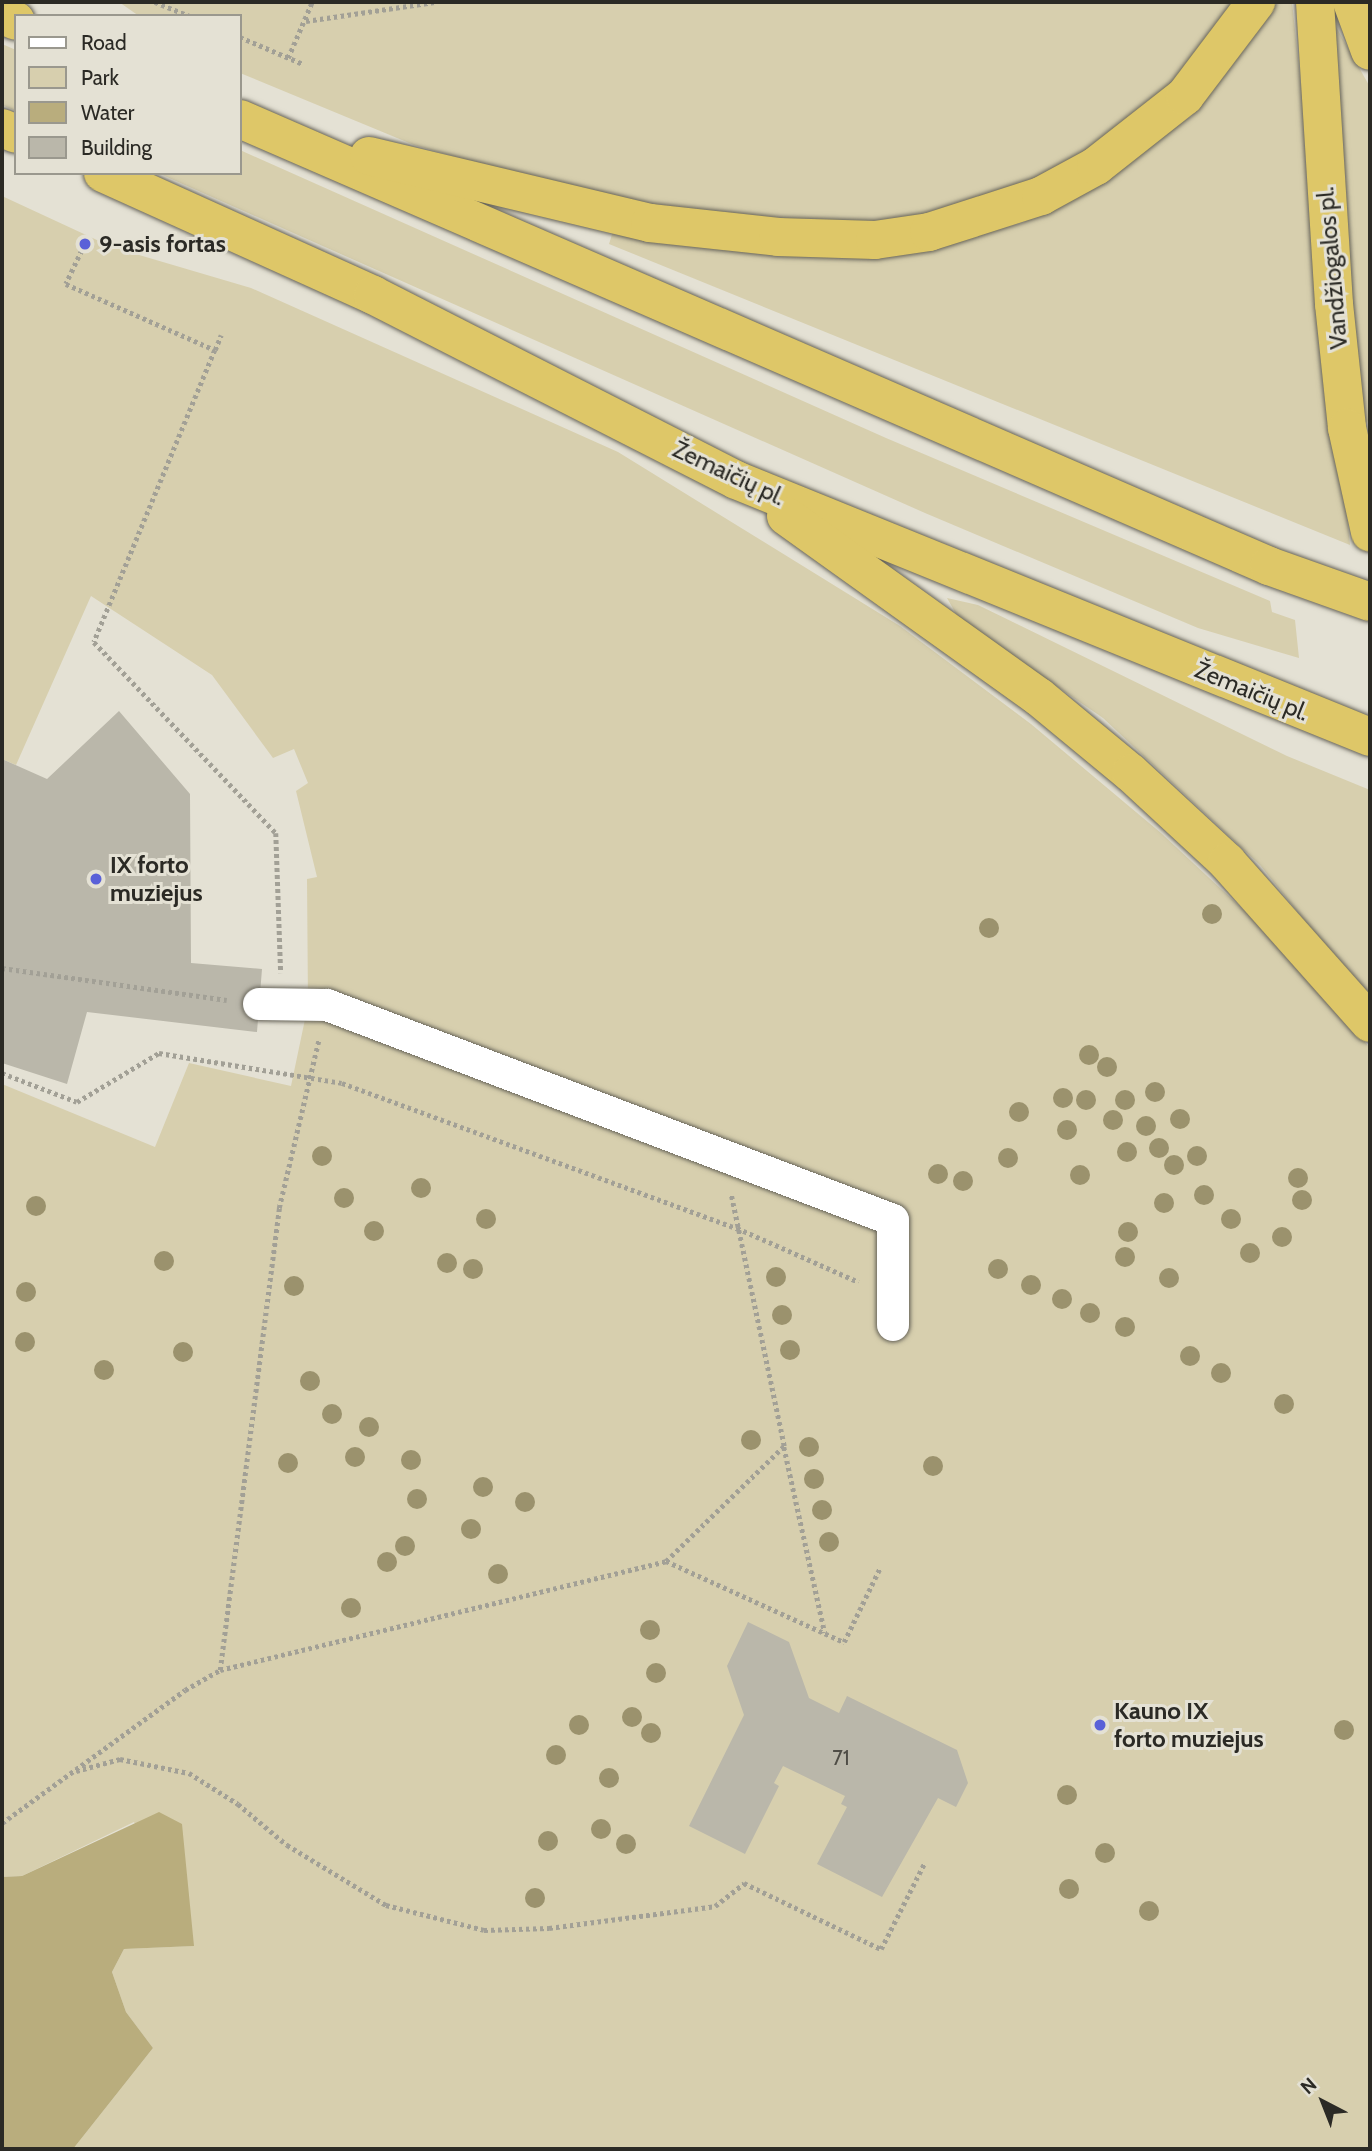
<!DOCTYPE html>
<meta charset="utf-8">
<style>
body{margin:0}
#map{position:relative;width:1372px;height:2151px;overflow:hidden;background:#e4e1d4;font-family:Cabin,sans-serif}
div>[style]{position:absolute}
.green>*{inset:0;background:#d7cfae}
.water>*{inset:0;background:#b9ad7d}
.building>*{inset:0;background:#bab7aa}
.path>*{height:4.5px;margin-top:-2.25px;transform-origin:0;background:repeating-linear-gradient(90deg,#a2a096 0 3.5px,transparent 0 7px)}
.roads{filter:drop-shadow(0 0 2px #676459) drop-shadow(0 0 2px #676459)}
.street>*{height:32px;margin:-16px;padding:0 16px;transform-origin:16px;border-radius:16px;background:#fff}
.highway>*{height:38px;margin:-19px;padding:0 19px;transform-origin:19px;border-radius:19px;background:#dec768}
.trees>*{width:20px;height:20px;margin:-10px;border-radius:50%;background:#9b926d}
.dots>*{width:19px;height:19px;translate:-50% -50%;box-sizing:border-box;border:4px solid #e4e1d4;border-radius:50%}
span{translate:-50% -50%;white-space:nowrap;text-align:center;line-height:1.15;-webkit-text-stroke:6px #e4e1d4;paint-order:stroke}
.number-label{font-size:21px;color:#4f4d46}
.number-label span{-webkit-text-stroke-width:0}
.poi-label{font-size:24px;color:#2b2a25;font-weight:700}
.left{translate:0 -50%;text-align:left}
.street-label{font-size:24px;color:#2b2a25}
.frame{position:absolute;inset:0;border:4px solid #2b2a25;pointer-events:none}
.legend{position:absolute;left:14px;top:14px;width:228px;height:161px;box-sizing:border-box;background:#e4e1d4;border:2px solid #9a988e;margin:0;padding:9px 12px;list-style:none;font-size:21px;color:#2b2a25}
.legend li{display:flex;align-items:center;gap:14px;height:35px}
.legend b{width:35px;border:2px solid #9a988e}
.north{position:absolute;left:1288px;top:2067px;width:70px;height:70px;-webkit-text-stroke:5px #e4e1d4;paint-order:stroke;rotate:318deg;font-size:19px;font-weight:700;line-height:28px;text-align:center;color:#2b2a25}
.north::after{content:'';display:block;margin:auto;width:24px;height:32px;background:#2b2a25;clip-path:polygon(50% 0,100% 100%,50% 72%,0 100%)}
</style>
<div id="map">
<div class="green">
<i style="clip-path:polygon(119px 2px,1239px 2px,1159px 99px,1104px 142px,1021px 188px,889px 224px,686px 213px,555px 185px,414px 145px,240px 73px,240px 16px,139px 16px)"></i>
<i style="clip-path:polygon(1278px 2px,1292px 2px,1350px 545px,609px 244px,614px 228px,902px 252px,1023px 223px,1192px 116px)"></i>
<i style="clip-path:polygon(1327px 11px,1370px 87px,1370px 418px,1364px 426px)"></i>
<i style="clip-path:polygon(2px 44px,16px 50px,16px 111px,2px 105px)"></i>
<i style="clip-path:polygon(240px 150px,886px 438px,1270px 601px,1272px 612px,1295px 620px,1299px 658px,1198px 628px,925px 513px,158px 173px,240px 173px)"></i>
<i style="clip-path:polygon(2px 196px,112px 247px,251px 288px,618px 452px,900px 626px,1031px 724px,1161px 833px,1278px 942px,1370px 1048px,1370px 2149px,73px 2149px,153px 2048px,126px 2012px,112px 1972px,124px 1949px,193px 1946px,134px 1822px,22px 1876px,2px 1877px,2px 1084px,155px 1147px,189px 1063px,291px 1086px,308px 1005px,307px 879px,317px 877px,296px 791px,308px 783px,294px 749px,273px 758px,212px 675px,91px 596px,16px 765px,2px 759px)"></i>
<i style="clip-path:polygon(947px 598px,978px 605px,1287px 756px,1370px 790px,1370px 1002px,1260px 865px,1103px 718px,959px 619px)"></i>
</div>
<div class="water">
<i style="clip-path:polygon(159px 1812px,182px 1824px,194px 1946px,124px 1949px,112px 1972px,126px 2012px,153px 2048px,73px 2149px,2px 2149px,2px 1877px,22px 1876px)"></i>
</div>
<div class="building">
<i style="clip-path:polygon(119px 711px,190px 794px,191px 963px,262px 969px,257px 1032px,87px 1012px,67px 1084px,2px 1063px,2px 759px,47px 779px)"></i>
<i style="clip-path:polygon(748px 1622px,789px 1642px,809px 1698px,839px 1713px,847px 1696px,957px 1750px,968px 1783px,956px 1807px,938px 1798px,882px 1897px,817px 1864px,847px 1807px,841px 1804px,845px 1796px,783px 1766px,774px 1783px,779px 1786px,745px 1854px,689px 1826px,744px 1715px,727px 1666px)"></i>
</div>
<div class="path">
<i style="left:155px;top:2px;width:37px;rotate:22deg"></i>
<i style="left:306px;top:21px;width:130px;rotate:-8.4deg"></i>
<i style="left:240px;top:37px;width:69px;rotate:23.2deg"></i>
<i style="left:288px;top:58px;width:61px;rotate:-66.8deg"></i>
<i style="left:85px;top:244px;width:44px;rotate:115.4deg"></i>
<i style="left:66px;top:284px;width:163px;rotate:23.9deg"></i>
<i style="left:215px;top:350px;width:16px;rotate:-68deg"></i>
<i style="left:215px;top:350px;width:316px;rotate:112.5deg"></i>
<i style="left:94px;top:642px;width:264px;rotate:46.4deg"></i>
<i style="left:276px;top:833px;width:140px;rotate:88deg"></i>
<i style="left:2px;top:968px;width:227px;rotate:8.1deg"></i>
<i style="left:2px;top:1073px;width:80px;rotate:21.1deg"></i>
<i style="left:77px;top:1102px;width:96px;rotate:-30.9deg"></i>
<i style="left:159px;top:1053px;width:185px;rotate:9.3deg"></i>
<i style="left:342px;top:1083px;width:421px;rotate:20.2deg"></i>
<i style="left:737px;top:1228px;width:133px;rotate:23.9deg"></i>
<i style="left:784px;top:1447px;width:190px;rotate:77.6deg"></i>
<i style="left:666px;top:1561px;width:165px;rotate:-44.3deg"></i>
<i style="left:784px;top:1446px;width:258px;rotate:-101.9deg"></i>
<i style="left:220px;top:1670px;width:466px;rotate:-82.7deg"></i>
<i style="left:279px;top:1208px;width:174px;rotate:-76.7deg"></i>
<i style="left:76px;top:1771px;width:46px;rotate:-15.3deg"></i>
<i style="left:120px;top:1759px;width:70px;rotate:11.5deg"></i>
<i style="left:189px;top:1773px;width:58px;rotate:32.3deg"></i>
<i style="left:238px;top:1804px;width:64px;rotate:39.9deg"></i>
<i style="left:287px;top:1845px;width:116px;rotate:31.2deg"></i>
<i style="left:386px;top:1905px;width:101px;rotate:14.3deg"></i>
<i style="left:484px;top:1930px;width:65px;rotate:-1.8deg"></i>
<i style="left:549px;top:1928px;width:167px;rotate:-7.5deg"></i>
<i style="left:715px;top:1906px;width:37px;rotate:-38deg"></i>
<i style="left:744px;top:1883px;width:152px;rotate:25.7deg"></i>
<i style="left:881px;top:1949px;width:97px;rotate:-63.2deg"></i>
<i style="left:2px;top:1823px;width:226px;rotate:-36deg"></i>
<i style="left:185px;top:1690px;width:40px;rotate:-29.7deg"></i>
<i style="left:220px;top:1670px;width:459px;rotate:-13.7deg"></i>
<i style="left:666px;top:1561px;width:196px;rotate:24.5deg"></i>
<i style="left:844px;top:1642px;width:82px;rotate:-64.1deg"></i>
</div>
<div class="roads">
<div class="street">
<i style="left:259px;top:1004px;width:68px;rotate:0.8deg"></i>
<i style="left:327px;top:1005px;width:605px;rotate:20.8deg"></i>
<i style="left:893px;top:1220px;width:105px;rotate:90deg"></i>
</div>
<div class="highway">
<i style="left:1315px;top:2px;width:303px;rotate:86.4deg"></i>
<i style="left:1334px;top:304px;width:125px;rotate:84deg"></i>
<i style="left:1347px;top:428px;width:107px;rotate:77.5deg"></i>
<i style="left:1352px;top:2px;width:52px;rotate:69.8deg"></i>
<i style="left:2px;top:15px;width:15px;rotate:23deg"></i>
<i style="left:240px;top:119px;width:1122px;rotate:23.48deg"></i>
<i style="left:1269px;top:566px;width:107px;rotate:19.6deg"></i>
<i style="left:2px;top:128px;width:15px;rotate:23deg"></i>
<i style="left:369px;top:156px;width:289px;rotate:13.4deg"></i>
<i style="left:650px;top:223px;width:129px;rotate:6.2deg"></i>
<i style="left:778px;top:237px;width:97px;rotate:1.8deg"></i>
<i style="left:875px;top:240px;width:55px;rotate:-8.4deg"></i>
<i style="left:929px;top:232px;width:118px;rotate:-17.8deg"></i>
<i style="left:1041px;top:196px;width:63px;rotate:-28.6deg"></i>
<i style="left:1096px;top:166px;width:113px;rotate:-38.2deg"></i>
<i style="left:1185px;top:96px;width:118px;rotate:-52.9deg"></i>
<i style="left:103px;top:173px;width:296px;rotate:24.3deg"></i>
<i style="left:373px;top:295px;width:407px;rotate:27deg"></i>
<i style="left:736px;top:480px;width:684px;rotate:22.07deg"></i>
<i style="left:786px;top:516px;width:311px;rotate:35.6deg"></i>
<i style="left:1039px;top:697px;width:119px;rotate:39.6deg"></i>
<i style="left:1131px;top:773px;width:131px;rotate:42.8deg"></i>
<i style="left:1227px;top:862px;width:215px;rotate:48.4deg"></i>
</div>
</div>
<div class="trees">
<i style="left:1212px;top:914px"></i>
<i style="left:989px;top:928px"></i>
<i style="left:1089px;top:1055px"></i>
<i style="left:1107px;top:1067px"></i>
<i style="left:1155px;top:1092px"></i>
<i style="left:1063px;top:1098px"></i>
<i style="left:1086px;top:1100px"></i>
<i style="left:1125px;top:1100px"></i>
<i style="left:1019px;top:1112px"></i>
<i style="left:1180px;top:1119px"></i>
<i style="left:1113px;top:1120px"></i>
<i style="left:1146px;top:1126px"></i>
<i style="left:1067px;top:1130px"></i>
<i style="left:1159px;top:1148px"></i>
<i style="left:1127px;top:1152px"></i>
<i style="left:322px;top:1156px"></i>
<i style="left:1197px;top:1156px"></i>
<i style="left:1008px;top:1158px"></i>
<i style="left:1174px;top:1165px"></i>
<i style="left:938px;top:1174px"></i>
<i style="left:1080px;top:1175px"></i>
<i style="left:1298px;top:1178px"></i>
<i style="left:963px;top:1181px"></i>
<i style="left:421px;top:1188px"></i>
<i style="left:1204px;top:1195px"></i>
<i style="left:344px;top:1198px"></i>
<i style="left:1302px;top:1200px"></i>
<i style="left:1164px;top:1203px"></i>
<i style="left:36px;top:1206px"></i>
<i style="left:486px;top:1219px"></i>
<i style="left:1231px;top:1219px"></i>
<i style="left:374px;top:1231px"></i>
<i style="left:1128px;top:1232px"></i>
<i style="left:1282px;top:1237px"></i>
<i style="left:1250px;top:1253px"></i>
<i style="left:1125px;top:1257px"></i>
<i style="left:164px;top:1261px"></i>
<i style="left:447px;top:1263px"></i>
<i style="left:473px;top:1269px"></i>
<i style="left:998px;top:1269px"></i>
<i style="left:776px;top:1277px"></i>
<i style="left:1169px;top:1278px"></i>
<i style="left:1031px;top:1285px"></i>
<i style="left:294px;top:1286px"></i>
<i style="left:26px;top:1292px"></i>
<i style="left:1062px;top:1299px"></i>
<i style="left:1090px;top:1313px"></i>
<i style="left:782px;top:1315px"></i>
<i style="left:1125px;top:1327px"></i>
<i style="left:25px;top:1342px"></i>
<i style="left:790px;top:1350px"></i>
<i style="left:183px;top:1352px"></i>
<i style="left:1190px;top:1356px"></i>
<i style="left:104px;top:1370px"></i>
<i style="left:1221px;top:1373px"></i>
<i style="left:310px;top:1381px"></i>
<i style="left:1284px;top:1404px"></i>
<i style="left:332px;top:1414px"></i>
<i style="left:369px;top:1427px"></i>
<i style="left:751px;top:1440px"></i>
<i style="left:809px;top:1447px"></i>
<i style="left:355px;top:1457px"></i>
<i style="left:411px;top:1460px"></i>
<i style="left:288px;top:1463px"></i>
<i style="left:933px;top:1466px"></i>
<i style="left:814px;top:1479px"></i>
<i style="left:483px;top:1487px"></i>
<i style="left:417px;top:1499px"></i>
<i style="left:525px;top:1502px"></i>
<i style="left:822px;top:1510px"></i>
<i style="left:471px;top:1529px"></i>
<i style="left:829px;top:1542px"></i>
<i style="left:405px;top:1546px"></i>
<i style="left:387px;top:1562px"></i>
<i style="left:498px;top:1574px"></i>
<i style="left:351px;top:1608px"></i>
<i style="left:650px;top:1630px"></i>
<i style="left:656px;top:1673px"></i>
<i style="left:632px;top:1717px"></i>
<i style="left:579px;top:1725px"></i>
<i style="left:1344px;top:1730px"></i>
<i style="left:651px;top:1733px"></i>
<i style="left:556px;top:1755px"></i>
<i style="left:609px;top:1778px"></i>
<i style="left:1067px;top:1795px"></i>
<i style="left:601px;top:1829px"></i>
<i style="left:548px;top:1841px"></i>
<i style="left:626px;top:1844px"></i>
<i style="left:1105px;top:1853px"></i>
<i style="left:1069px;top:1889px"></i>
<i style="left:535px;top:1898px"></i>
<i style="left:1149px;top:1911px"></i>
</div>
<div class="dots">
<i style="left:85px;top:244px;background:#5a61d8"></i>
<i style="left:96px;top:879px;background:#5a61d8"></i>
<i style="left:1100px;top:1725px;background:#5a61d8"></i>
</div>
<div class="number-label">
<span style="left:841px;top:1758px">71</span>
</div>
<div class="poi-label">
<span class="left" style="left:99px;top:244px">9-asis fortas</span>
<span class="left" style="left:110px;top:879px">IX forto<br>muziejus</span>
<span class="left" style="left:1114px;top:1725px">Kauno IX<br>forto muziejus</span>
</div>
<div class="street-label">
<span style="left:1332px;top:268px;rotate:-95deg">Vandžiogalos pl.</span>
<span style="left:729px;top:473px;rotate:25deg">Žemaičių pl.</span>
<span style="left:1252px;top:691px;rotate:22deg">Žemaičių pl.</span>
</div>
<div class="frame"></div>
<ul class="legend">
<li><b style="height:9px;background:#fff"></b>Road</li>
<li><b style="height:19px;background:#d7cfae"></b>Park</li>
<li><b style="height:19px;background:#b9ad7d"></b>Water</li>
<li><b style="height:19px;background:#bab7aa"></b>Building</li>
</ul>
<div class="north">N</div>
</div>
